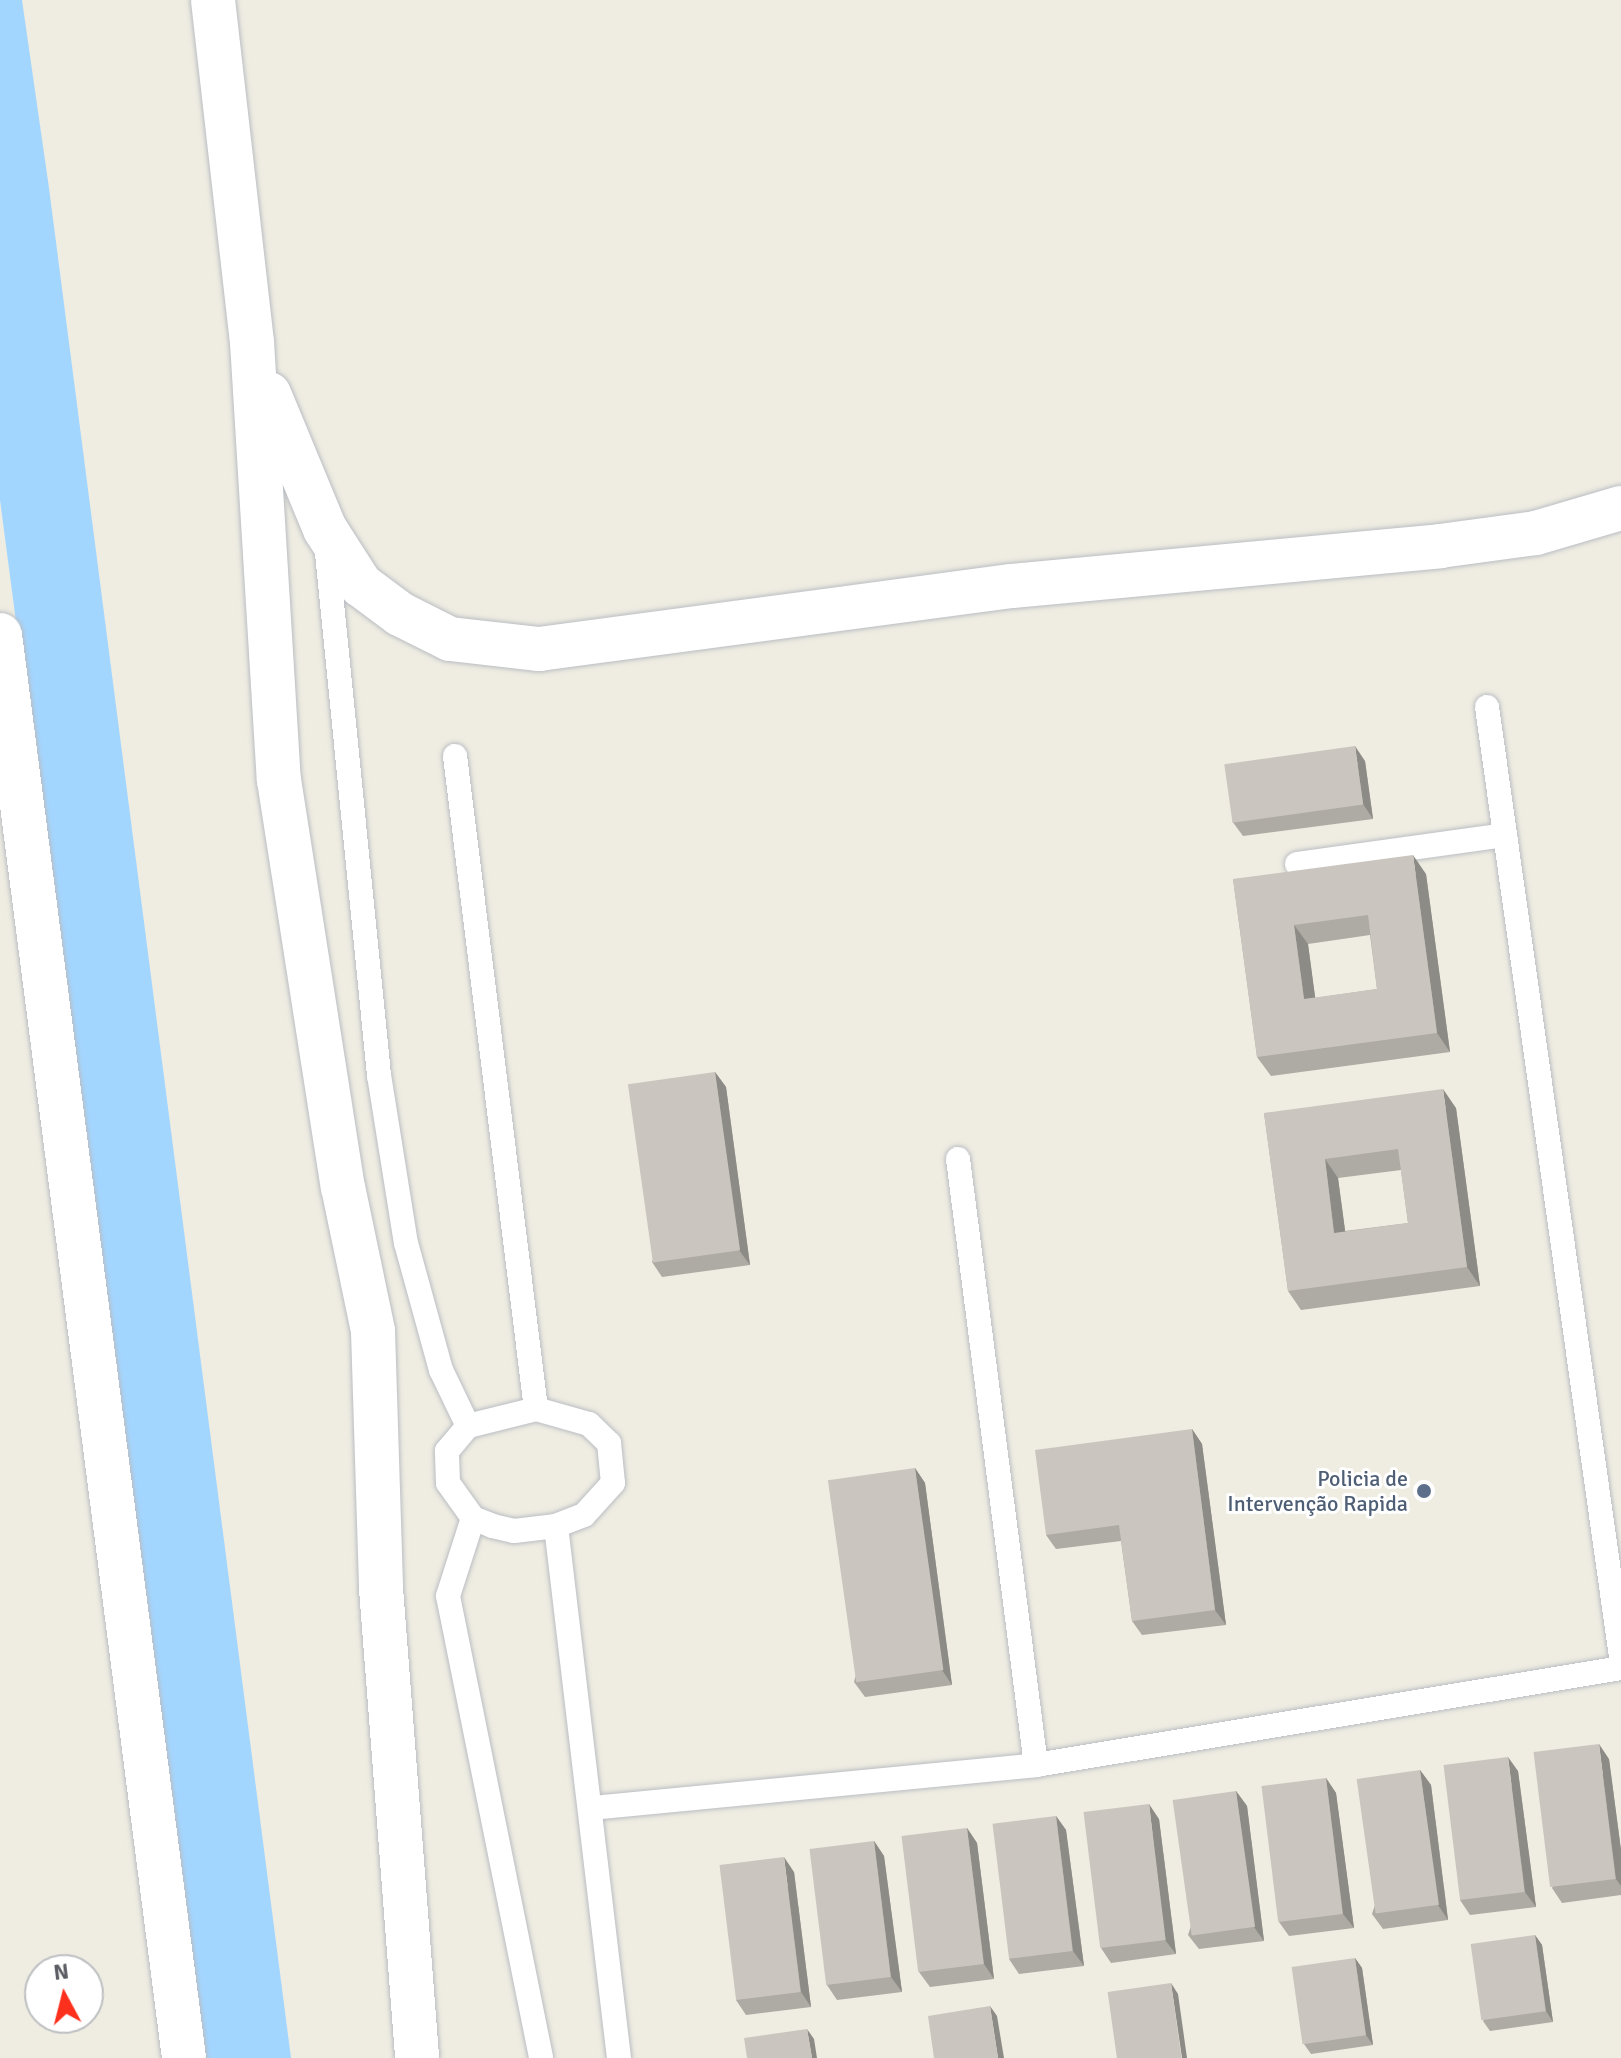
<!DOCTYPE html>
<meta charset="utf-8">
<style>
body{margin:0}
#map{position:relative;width:1621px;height:2058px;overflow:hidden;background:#efede2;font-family:Signika,sans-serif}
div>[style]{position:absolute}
.water>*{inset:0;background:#a3d6ff}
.roads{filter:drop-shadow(0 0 2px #babdc3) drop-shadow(0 0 2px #babdc3)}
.service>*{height:24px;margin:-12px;padding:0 12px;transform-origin:12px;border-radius:12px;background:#fff}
.minor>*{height:44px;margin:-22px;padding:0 22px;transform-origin:22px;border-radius:22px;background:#fff}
.wall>*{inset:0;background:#aeaaa4}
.shaded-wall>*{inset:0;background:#8d8b86}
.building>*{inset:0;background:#cac6bf;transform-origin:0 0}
.dots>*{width:22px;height:22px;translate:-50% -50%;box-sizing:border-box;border:4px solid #fff;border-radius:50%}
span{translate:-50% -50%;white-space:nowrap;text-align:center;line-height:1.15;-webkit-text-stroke:6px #fff;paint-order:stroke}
.service-label{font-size:22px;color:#4e5e75}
.right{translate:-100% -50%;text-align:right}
.north{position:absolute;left:24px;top:1954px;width:80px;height:80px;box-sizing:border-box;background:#fff;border:2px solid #bdbfc1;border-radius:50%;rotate:353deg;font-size:22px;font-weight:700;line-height:32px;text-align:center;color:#5b5f65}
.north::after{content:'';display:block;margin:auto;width:28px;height:36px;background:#fc301c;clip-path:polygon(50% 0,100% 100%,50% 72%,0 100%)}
</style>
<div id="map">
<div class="water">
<i style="clip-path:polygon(0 0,22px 0,49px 188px,291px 2058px,205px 2058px,0 500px)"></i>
</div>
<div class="roads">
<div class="service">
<i style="left:326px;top:543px;width:535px;rotate:84.31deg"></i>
<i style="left:379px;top:1075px;width:170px;rotate:80.9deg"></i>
<i style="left:406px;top:1243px;width:132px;rotate:74.6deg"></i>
<i style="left:441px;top:1370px;width:62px;rotate:64.3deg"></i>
<i style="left:468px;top:1426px;width:70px;rotate:-14deg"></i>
<i style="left:536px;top:1409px;width:55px;rotate:15.8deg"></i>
<i style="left:589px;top:1424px;width:28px;rotate:44deg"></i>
<i style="left:609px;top:1443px;width:40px;rotate:84.3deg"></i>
<i style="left:613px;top:1483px;width:43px;rotate:132.2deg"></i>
<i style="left:584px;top:1515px;width:30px;rotate:159deg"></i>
<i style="left:556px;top:1526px;width:42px;rotate:173.2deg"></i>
<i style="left:514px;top:1531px;width:22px;rotate:-167deg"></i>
<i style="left:493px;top:1526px;width:22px;rotate:-158deg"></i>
<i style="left:473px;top:1518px;width:43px;rotate:-125.5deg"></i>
<i style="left:448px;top:1483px;width:32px;rotate:-92deg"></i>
<i style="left:447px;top:1451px;width:33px;rotate:-50deg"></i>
<i style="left:1487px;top:707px;width:959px;rotate:81.97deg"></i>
<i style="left:455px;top:756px;width:658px;rotate:82.93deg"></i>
<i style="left:1297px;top:864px;width:210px;rotate:-7.9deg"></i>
<i style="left:958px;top:1159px;width:611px;rotate:82.67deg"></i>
<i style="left:473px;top:1518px;width:82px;rotate:107.8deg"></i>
<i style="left:448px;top:1596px;width:471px;rotate:78.6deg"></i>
<i style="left:556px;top:1526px;width:536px;rotate:83.25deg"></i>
<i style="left:592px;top:1808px;width:446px;rotate:-5.5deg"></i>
<i style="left:1036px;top:1765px;width:593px;rotate:-9.41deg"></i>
</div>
<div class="minor">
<i style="left:213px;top:0;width:344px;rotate:83.5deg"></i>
<i style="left:252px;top:342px;width:439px;rotate:86.5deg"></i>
<i style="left:279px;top:780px;width:412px;rotate:81.1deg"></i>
<i style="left:343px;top:1187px;width:147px;rotate:78.2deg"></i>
<i style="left:373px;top:1331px;width:257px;rotate:88.2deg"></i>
<i style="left:381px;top:1588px;width:471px;rotate:85.6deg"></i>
<i style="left:269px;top:394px;width:146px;rotate:67.5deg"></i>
<i style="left:325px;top:529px;width:67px;rotate:57.3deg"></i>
<i style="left:361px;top:585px;width:49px;rotate:36.6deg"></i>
<i style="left:400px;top:614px;width:56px;rotate:26.6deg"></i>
<i style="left:450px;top:639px;width:90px;rotate:6.4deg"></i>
<i style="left:539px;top:649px;width:477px;rotate:-7.6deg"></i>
<i style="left:1012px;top:586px;width:430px;rotate:-5.3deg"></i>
<i style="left:1440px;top:546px;width:97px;rotate:-7.7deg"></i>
<i style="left:1536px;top:533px;width:89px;rotate:-16.4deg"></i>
<i style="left:0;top:635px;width:1435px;rotate:82.63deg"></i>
</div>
</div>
<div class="wall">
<i style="clip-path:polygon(1365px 761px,1373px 819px,1243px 836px,1232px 821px)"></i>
<i style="clip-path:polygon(evenodd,1426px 874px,1450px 1052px,1271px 1076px,1257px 1057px,1233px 879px,1426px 874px,1370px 935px,1377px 989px,1315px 998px,1308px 944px,1370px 935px)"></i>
<i style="clip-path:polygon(715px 1072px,726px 1087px,750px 1265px,662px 1277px,652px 1262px)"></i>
<i style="clip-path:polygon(evenodd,1456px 1108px,1480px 1286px,1301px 1310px,1288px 1291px,1264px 1113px,1456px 1108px,1401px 1170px,1408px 1223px,1345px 1231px,1338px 1178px,1401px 1170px)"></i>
<i style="clip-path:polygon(1192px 1429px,1202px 1444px,1226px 1625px,1142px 1635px,1132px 1621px,1121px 1541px,1056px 1549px,1046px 1535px)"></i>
<i style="clip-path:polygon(915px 1468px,925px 1483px,952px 1685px,865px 1697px,854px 1682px)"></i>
<i style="clip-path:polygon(1609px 1759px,1621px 1850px,1621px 1895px,1562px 1903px,1552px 1888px)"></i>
<i style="clip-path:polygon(1420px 1770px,1431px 1785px,1448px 1920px,1383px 1929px,1372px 1914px)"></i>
<i style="clip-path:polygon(1518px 1771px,1536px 1907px,1470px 1915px,1460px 1900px)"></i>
<i style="clip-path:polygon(1326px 1778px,1336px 1793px,1354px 1928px,1289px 1936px,1279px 1922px)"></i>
<i style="clip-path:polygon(1236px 1791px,1247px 1806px,1264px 1941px,1199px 1949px,1188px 1935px)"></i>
<i style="clip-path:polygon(1056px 1816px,1066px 1830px,1084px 1966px,1019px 1974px,1009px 1959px)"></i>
<i style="clip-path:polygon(1159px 1819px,1176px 1954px,1111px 1963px,1101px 1948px)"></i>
<i style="clip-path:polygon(967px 1828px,977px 1843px,994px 1979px,930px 1987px,919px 1972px)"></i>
<i style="clip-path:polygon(874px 1841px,884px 1856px,902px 1992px,837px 2000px,827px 1985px)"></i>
<i style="clip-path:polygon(794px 1872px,811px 2007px,746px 2015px,736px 2000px)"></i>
<i style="clip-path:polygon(1535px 1935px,1542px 1945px,1553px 2022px,1490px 2031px,1483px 2021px)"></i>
<i style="clip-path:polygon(1355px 1958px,1362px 1968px,1373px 2045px,1311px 2054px,1304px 2044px)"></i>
</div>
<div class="shaded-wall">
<i style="clip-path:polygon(1355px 746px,1365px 761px,1373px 819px,1363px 804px)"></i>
<i style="clip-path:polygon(1413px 855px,1426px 874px,1450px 1052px,1437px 1033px)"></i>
<i style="clip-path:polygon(1294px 925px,1308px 944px,1318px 1018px,1304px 999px)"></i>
<i style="clip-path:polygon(715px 1072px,726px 1087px,750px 1265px,739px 1250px)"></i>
<i style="clip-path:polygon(1443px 1089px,1456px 1108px,1480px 1286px,1467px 1267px)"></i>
<i style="clip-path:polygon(1325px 1159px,1338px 1178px,1348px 1252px,1334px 1233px)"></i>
<i style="clip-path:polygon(1192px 1429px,1202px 1444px,1226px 1625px,1215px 1610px)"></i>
<i style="clip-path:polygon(915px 1468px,925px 1483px,952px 1685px,942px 1670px)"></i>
<i style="clip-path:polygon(1599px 1744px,1609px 1759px,1621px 1850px,1621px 1886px,1616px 1879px)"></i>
<i style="clip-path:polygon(1508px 1757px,1518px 1771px,1536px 1907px,1525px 1892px)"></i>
<i style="clip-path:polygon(1420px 1770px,1431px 1785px,1448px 1920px,1438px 1905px)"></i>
<i style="clip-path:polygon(1326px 1778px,1336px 1793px,1354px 1928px,1343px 1914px)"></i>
<i style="clip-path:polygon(1236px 1791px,1247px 1806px,1264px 1941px,1254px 1927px)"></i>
<i style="clip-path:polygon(1149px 1804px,1159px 1819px,1176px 1954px,1165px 1940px)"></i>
<i style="clip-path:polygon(1056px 1816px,1066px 1830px,1084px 1966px,1073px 1951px)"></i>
<i style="clip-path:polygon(967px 1828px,977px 1843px,994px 1979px,984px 1964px)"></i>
<i style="clip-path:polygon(874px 1841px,884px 1856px,902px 1992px,891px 1977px)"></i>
<i style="clip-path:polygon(784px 1857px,794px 1872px,811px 2007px,801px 1992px)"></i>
<i style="clip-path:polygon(1535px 1935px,1542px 1945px,1553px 2022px,1546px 2011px)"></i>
<i style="clip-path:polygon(1355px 1958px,1362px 1968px,1373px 2045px,1366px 2035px)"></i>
<i style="clip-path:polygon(1171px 1983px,1178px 1994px,1187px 2058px,1182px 2058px)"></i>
<i style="clip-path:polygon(990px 2006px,997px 2016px,1004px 2058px,998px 2058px)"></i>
<i style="clip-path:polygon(807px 2029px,814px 2039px,817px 2058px,812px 2058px)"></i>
</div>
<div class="building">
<i style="left:1355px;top:746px;width:59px;height:132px;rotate:82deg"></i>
<i style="clip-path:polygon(evenodd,1413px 855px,1437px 1033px,1257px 1057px,1233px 879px,1413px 855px,1368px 915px,1377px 989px,1304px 999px,1294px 925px,1368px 915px)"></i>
<i style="left:715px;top:1072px;width:180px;height:88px;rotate:82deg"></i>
<i style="clip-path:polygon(evenodd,1443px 1089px,1467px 1267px,1288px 1291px,1264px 1113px,1443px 1089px,1398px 1149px,1408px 1223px,1334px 1233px,1325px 1159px,1398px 1149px)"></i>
<i style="clip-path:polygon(1192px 1429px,1215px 1610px,1132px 1621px,1119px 1525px,1046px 1535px,1035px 1450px)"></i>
<i style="left:915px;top:1468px;width:204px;height:88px;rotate:82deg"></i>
<i style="left:1599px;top:1744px;width:136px;height:66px;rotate:83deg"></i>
<i style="left:1508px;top:1757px;width:136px;height:65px;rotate:83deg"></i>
<i style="left:1420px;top:1770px;width:136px;height:64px;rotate:82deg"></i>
<i style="left:1326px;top:1778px;width:137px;height:65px;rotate:83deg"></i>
<i style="left:1236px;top:1791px;width:137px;height:64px;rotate:82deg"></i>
<i style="left:1149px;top:1804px;width:137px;height:66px;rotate:83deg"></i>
<i style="left:1056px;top:1816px;width:136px;height:64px;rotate:83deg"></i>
<i style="left:967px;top:1828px;width:137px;height:66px;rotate:83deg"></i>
<i style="left:874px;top:1841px;width:137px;height:65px;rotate:83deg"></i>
<i style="left:784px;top:1857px;width:136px;height:65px;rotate:83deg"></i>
<i style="left:1535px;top:1935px;width:77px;height:65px;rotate:82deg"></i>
<i style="left:1355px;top:1958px;width:78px;height:64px;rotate:82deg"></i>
<i style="left:1171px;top:1983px;width:76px;height:64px;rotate:82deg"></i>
<i style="clip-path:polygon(990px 2006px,998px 2058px,934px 2058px,928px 2016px)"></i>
<i style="clip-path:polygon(807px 2029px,812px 2058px,747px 2058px,744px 2038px)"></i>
</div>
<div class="dots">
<i style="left:1424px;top:1491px;background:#5c6f8a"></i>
</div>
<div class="service-label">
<span class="right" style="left:1408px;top:1491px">Policia de<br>Intervenção Rapida</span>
</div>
<div class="north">N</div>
</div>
